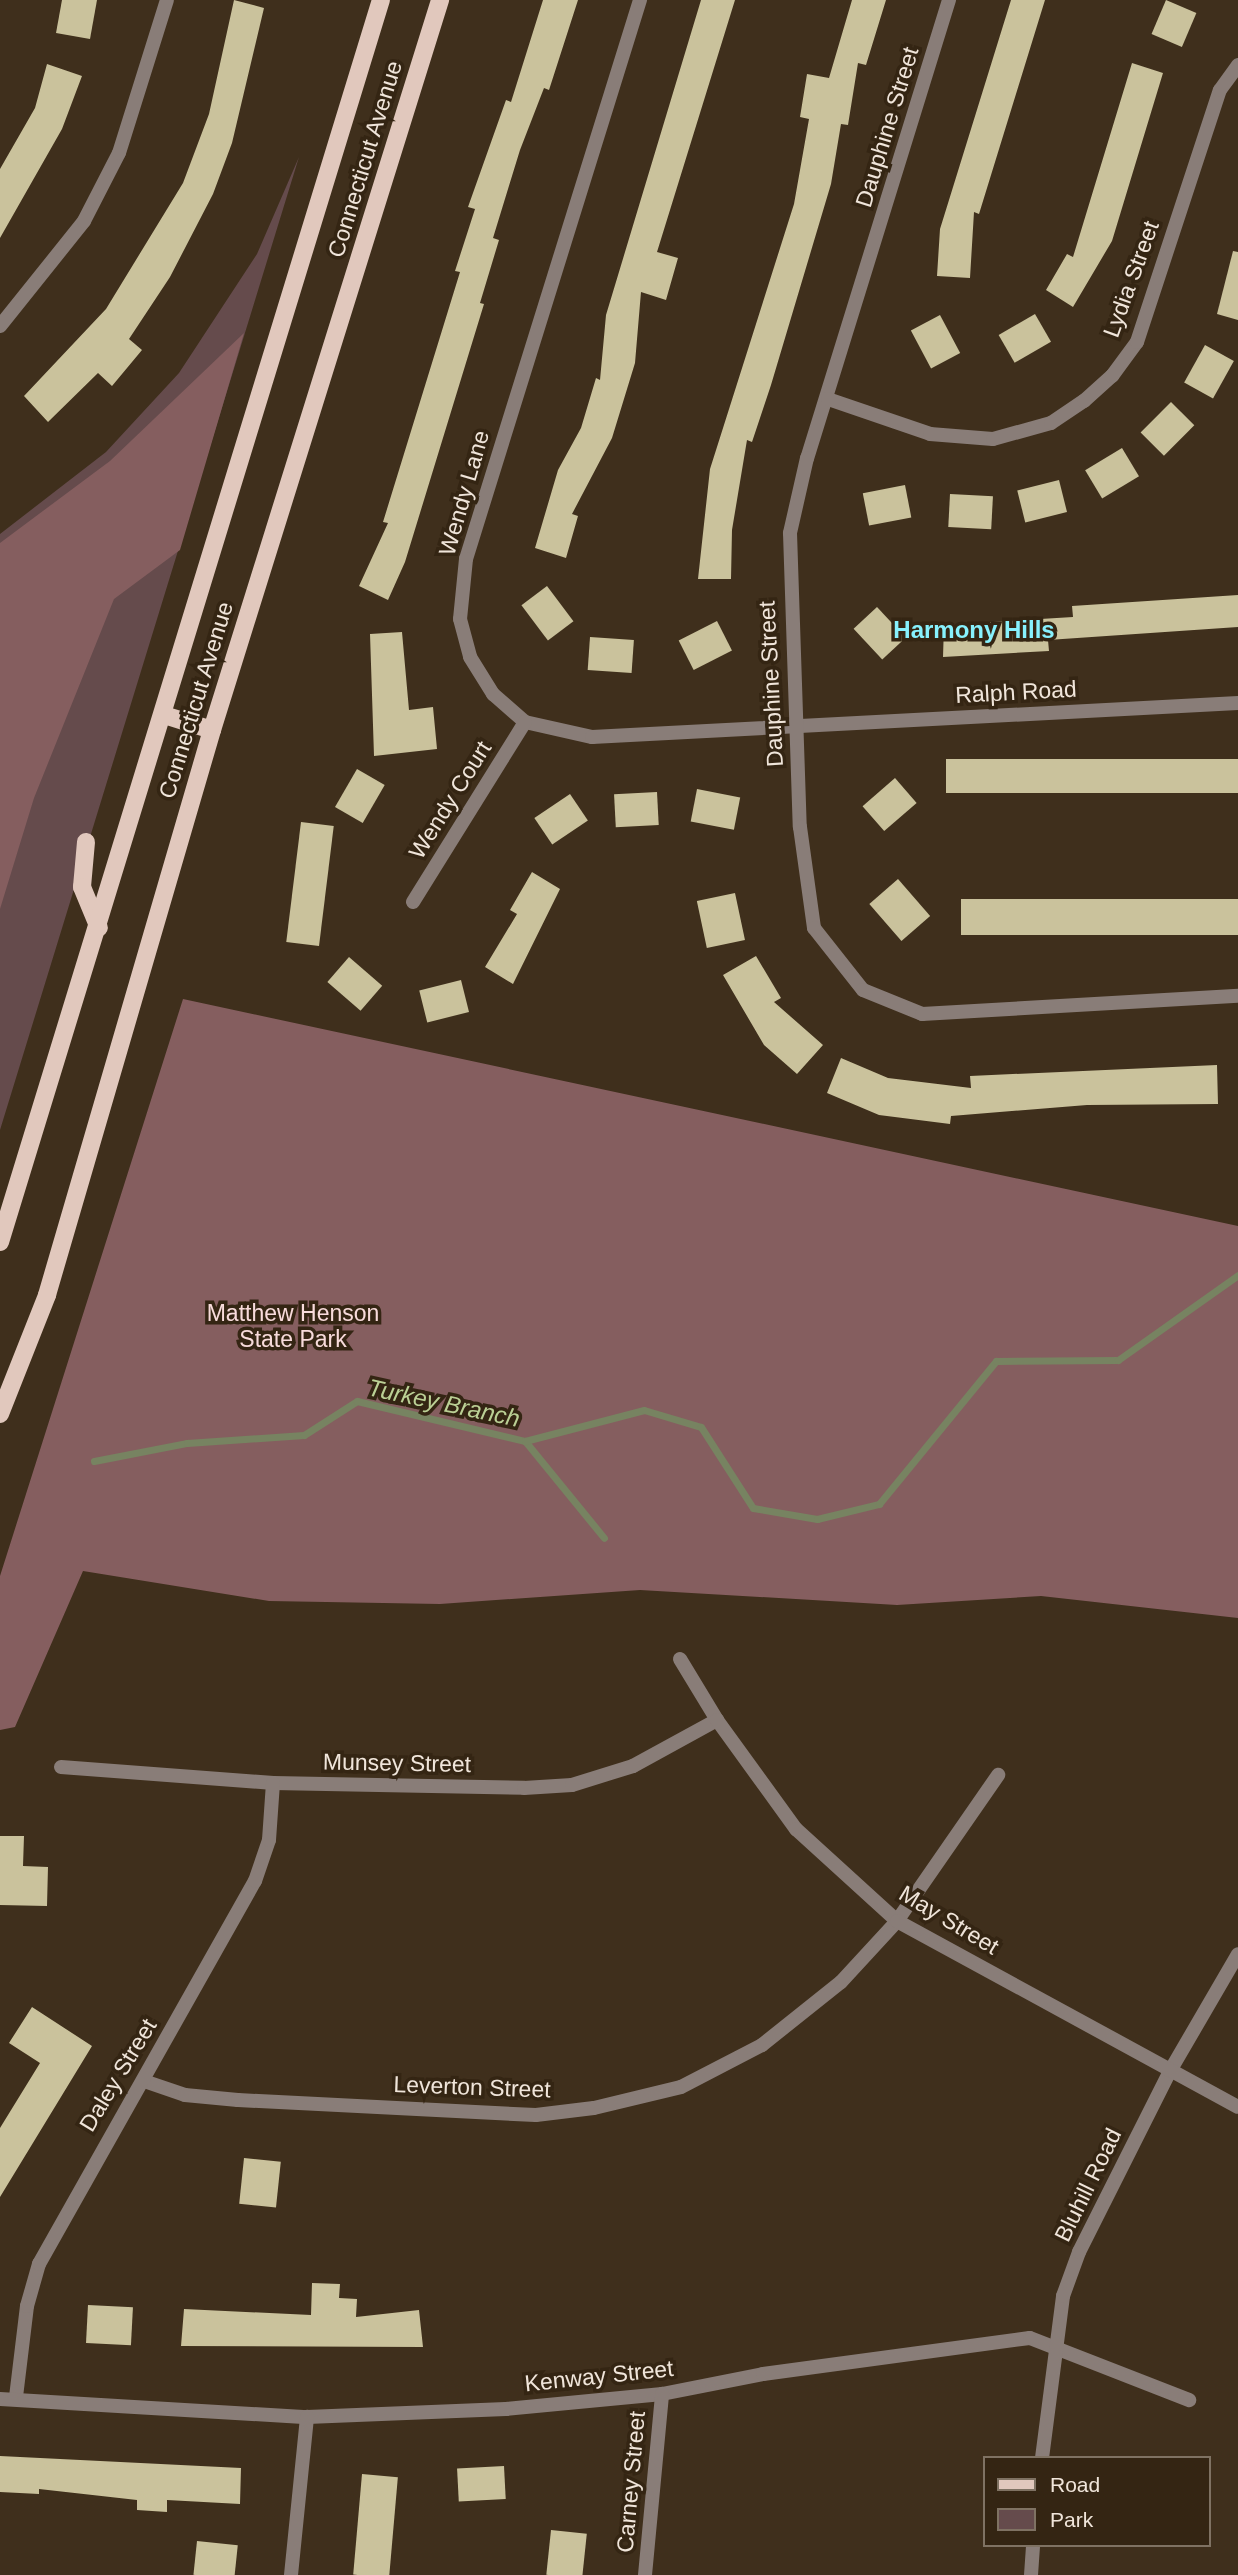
<!DOCTYPE html>
<style>
body{margin:0}
#map{position:relative;width:1238px;height:2575px;overflow:hidden;background:#3f2f1c;font-family:Helvetica,sans-serif}
div>[style]{position:absolute}
.green>*{inset:0;background:#654b4c}
.forest>*{inset:0;background:#855e5f}
.stream>*{height:7px;margin:-3.5px;padding:0 3.5px;transform-origin:3.5px;border-radius:3.5px;background:#778361}
.building>*{inset:0;background:#cac29c;transform-origin:0 0}
.minor>*{height:14px;margin:-7px;padding:0 7px;transform-origin:7px;border-radius:7px;background:#897d78}
.tertiary>*{height:14px;margin:-7px;padding:0 7px;transform-origin:7px;border-radius:7px;background:#897d78}
.primary>*{height:18px;margin:-9px;padding:0 9px;transform-origin:9px;border-radius:9px;background:#e1c8bd}
span{translate:-50% -50%;white-space:nowrap;text-align:center;line-height:1.15;-webkit-text-stroke:7px #342513;paint-order:stroke}
.street-label{font-size:23px;color:#f0e5da}
.park-label{font-size:23px;color:#f8dbdb}
.neighbourhood-label{font-size:24px;color:#87f1fd;font-weight:700}
.water-label{font-size:24px;color:#bbd095;font-style:italic}
.legend{position:absolute;left:983px;top:2456px;width:228px;height:91px;box-sizing:border-box;background:#342513;border:2px solid #7f7263;margin:0;padding:9px 12px;list-style:none;font-size:21px;color:#f0e5da}
.legend li{display:flex;align-items:center;gap:14px;height:35px}
.legend b{width:35px;border:2px solid #7f7263}
</style>
<div id="map">
<div class="green">
<i style="clip-path:polygon(299px 157px,0 1130px,0 534px,106px 452px,179px 373px,257px 254px)"></i>
</div>
<div class="forest">
<i style="clip-path:polygon(244px 333px,180px 550px,114px 599px,34px 798px,0 909px,0 543px,110px 461px)"></i>
<i style="clip-path:polygon(183px 999px,1238px 1226px,1238px 1618px,1041px 1596px,897px 1605px,640px 1590px,440px 1604px,269px 1601px,83px 1571px,15px 1727px,0 1730px,0 1576px)"></i>
</div>
<div class="stream">
<i style="left:525px;top:1441px;width:125px;rotate:50.8deg"></i>
<i style="left:94px;top:1461px;width:95px;rotate:-11deg"></i>
<i style="left:187px;top:1443px;width:117px;rotate:-3.9deg"></i>
<i style="left:304px;top:1435px;width:63px;rotate:-32.7deg"></i>
<i style="left:357px;top:1401px;width:173px;rotate:13.4deg"></i>
<i style="left:525px;top:1441px;width:123px;rotate:-14.6deg"></i>
<i style="left:644px;top:1410px;width:59px;rotate:16.6deg"></i>
<i style="left:701px;top:1427px;width:96px;rotate:57.3deg"></i>
<i style="left:753px;top:1508px;width:65px;rotate:9.8deg"></i>
<i style="left:817px;top:1519px;width:64px;rotate:-13.6deg"></i>
<i style="left:879px;top:1504px;width:185px;rotate:-50.7deg"></i>
<i style="left:996px;top:1361px;width:122px;rotate:-0.5deg"></i>
<i style="left:1118px;top:1360px;width:147px;rotate:-35.3deg"></i>
</div>
<div class="building">
<i style="clip-path:polygon(62px 0,97px 0,90px 39px,56px 33px)"></i>
<i style="clip-path:polygon(234px 0,264px 8px,232px 143px,213px 194px,170px 277px,129px 339px,142px 350px,112px 386px,98px 373px,48px 422px,24px 396px,106px 309px,183px 183px,209px 114px)"></i>
<i style="clip-path:polygon(543px 0,578px 0,549px 90px,544px 88px,520px 150px,493px 238px,499px 240px,480px 303px,484px 304px,405px 562px,388px 600px,359px 586px,388px 523px,383px 522px,460px 272px,455px 271px,475px 209px,468px 207px,506px 100px,511px 102px)"></i>
<i style="clip-path:polygon(701px 0,735px 0,657px 252px,678px 258px,666px 300px,641px 292px,635px 363px,612px 438px,572px 514px,578px 516px,566px 558px,535px 548px,558px 470px,581px 428px,596px 378px,600px 380px,606px 315px)"></i>
<i style="clip-path:polygon(852px 0,886px 0,866px 65px,858px 63px,848px 125px,841px 124px,831px 184px,771px 385px,752px 442px,747px 440px,732px 530px,731px 579px,698px 579px,710px 469px,794px 204px,809px 119px,800px 117px,807px 74px,829px 78px)"></i>
<i style="clip-path:polygon(1011px 0,1045px 0,979px 214px,974px 212px,970px 278px,937px 276px,940px 229px)"></i>
<i style="left:1166px;top:0;width:33px;height:37px;rotate:23deg"></i>
<i style="clip-path:polygon(1132px 63px,1163px 73px,1112px 241px,1073px 307px,1046px 290px,1067px 254px,1073px 257px)"></i>
<i style="clip-path:polygon(47px 64px,82px 76px,62px 129px,0 238px,0 169px,35px 108px)"></i>
<i style="clip-path:polygon(1233px 251px,1238px 252px,1238px 320px,1217px 314px)"></i>
<i style="left:1035px;top:314px;width:32px;height:42px;rotate:60deg"></i>
<i style="left:940px;top:315px;width:43px;height:33px;rotate:62deg"></i>
<i style="left:1205px;top:345px;width:33px;height:43px;rotate:29deg"></i>
<i style="left:1171px;top:402px;width:33px;height:43px;rotate:45deg"></i>
<i style="left:1122px;top:448px;width:33px;height:43px;rotate:59deg"></i>
<i style="left:1059px;top:480px;width:33px;height:43px;rotate:76deg"></i>
<i style="left:905px;top:485px;width:33px;height:43px;rotate:79deg"></i>
<i style="left:950px;top:494px;width:43px;height:33px;rotate:3deg"></i>
<i style="left:547px;top:586px;width:44px;height:32px;rotate:53deg"></i>
<i style="clip-path:polygon(1238px 595px,1238px 627px,1048px 640px,1049px 651px,943px 657px,944px 625px,1073px 617px,1072px 606px)"></i>
<i style="left:877px;top:607px;width:42px;height:32px;rotate:47deg"></i>
<i style="left:717px;top:621px;width:33px;height:43px;rotate:63deg"></i>
<i style="clip-path:polygon(402px 632px,409px 710px,433px 707px,437px 749px,374px 756px,370px 634px)"></i>
<i style="left:590px;top:637px;width:44px;height:33px;rotate:4deg"></i>
<i style="left:1238px;top:759px;width:34px;height:292px;rotate:90deg"></i>
<i style="left:357px;top:769px;width:32px;height:44px;rotate:30deg"></i>
<i style="left:895px;top:778px;width:33px;height:43px;rotate:49deg"></i>
<i style="left:697px;top:789px;width:44px;height:33px;rotate:11deg"></i>
<i style="left:657px;top:792px;width:33px;height:43px;rotate:87deg"></i>
<i style="left:570px;top:794px;width:32px;height:43px;rotate:56deg"></i>
<i style="left:301px;top:822px;width:33px;height:121px;rotate:7deg"></i>
<i style="clip-path:polygon(532px 872px,560px 889px,513px 984px,485px 967px,517px 914px,510px 910px)"></i>
<i style="left:898px;top:879px;width:49px;height:38px;rotate:49deg"></i>
<i style="left:735px;top:893px;width:48px;height:39px;rotate:78deg"></i>
<i style="left:1238px;top:899px;width:36px;height:277px;rotate:90deg"></i>
<i style="clip-path:polygon(756px 956px,781px 998px,774px 1002px,823px 1045px,797px 1074px,764px 1045px,723px 975px)"></i>
<i style="left:349px;top:957px;width:44px;height:33px;rotate:41deg"></i>
<i style="left:461px;top:980px;width:33px;height:43px;rotate:76deg"></i>
<i style="clip-path:polygon(841px 1058px,888px 1078px,971px 1088px,970px 1076px,1217px 1065px,1218px 1104px,1087px 1105px,951px 1116px,950px 1124px,879px 1115px,827px 1093px)"></i>
<i style="clip-path:polygon(0 1836px,24px 1836px,23px 1866px,48px 1867px,47px 1906px,0 1905px)"></i>
<i style="clip-path:polygon(32px 2007px,92px 2046px,0 2197px,0 2128px,40px 2063px,9px 2043px)"></i>
<i style="left:244px;top:2158px;width:37px;height:46px;rotate:6deg"></i>
<i style="clip-path:polygon(312px 2283px,340px 2284px,339px 2298px,357px 2299px,356px 2317px,419px 2310px,423px 2347px,181px 2346px,184px 2309px,311px 2315px)"></i>
<i style="left:88px;top:2305px;width:45px;height:38px;rotate:3deg"></i>
<i style="clip-path:polygon(0 2456px,241px 2468px,240px 2504px,167px 2500px,167px 2512px,137px 2510px,137px 2500px,39px 2489px,39px 2494px,0 2492px)"></i>
<i style="left:504px;top:2466px;width:33px;height:47px;rotate:87deg"></i>
<i style="left:362px;top:2474px;width:36px;height:101px;rotate:5deg"></i>
<i style="left:551px;top:2530px;width:36px;height:45px;rotate:6deg"></i>
<i style="left:197px;top:2541px;width:41px;height:34px;rotate:6deg"></i>
</div>
<div class="minor">
<i style="left:640px;top:0;width:585px;rotate:107.29deg"></i>
<i style="left:466px;top:559px;width:60px;rotate:95.7deg"></i>
<i style="left:460px;top:619px;width:39px;rotate:75deg"></i>
<i style="left:470px;top:657px;width:44px;rotate:58.1deg"></i>
<i style="left:493px;top:694px;width:43px;rotate:41.2deg"></i>
<i style="left:525px;top:722px;width:69px;rotate:12.6deg"></i>
<i style="left:592px;top:737px;width:647px;rotate:-3.01deg"></i>
<i style="left:949px;top:0;width:480px;rotate:107.2deg"></i>
<i style="left:807px;top:458px;width:77px;rotate:102.8deg"></i>
<i style="left:790px;top:533px;width:294px;rotate:88.1deg"></i>
<i style="left:800px;top:827px;width:102px;rotate:82.1deg"></i>
<i style="left:814px;top:928px;width:79px;rotate:51.7deg"></i>
<i style="left:863px;top:990px;width:64px;rotate:22.1deg"></i>
<i style="left:922px;top:1014px;width:317px;rotate:-3.3deg"></i>
<i style="left:0;top:326px;width:134px;rotate:-51.3deg"></i>
<i style="left:84px;top:221px;width:76px;rotate:-62.8deg"></i>
<i style="left:119px;top:153px;width:160px;rotate:-72.6deg"></i>
<i style="left:828px;top:399px;width:108px;rotate:18.9deg"></i>
<i style="left:930px;top:434px;width:63px;rotate:4.5deg"></i>
<i style="left:993px;top:439px;width:60px;rotate:-15.4deg"></i>
<i style="left:1051px;top:423px;width:40px;rotate:-34deg"></i>
<i style="left:1084px;top:401px;width:38px;rotate:-42deg"></i>
<i style="left:1112px;top:376px;width:42px;rotate:-53.7deg"></i>
<i style="left:1137px;top:342px;width:265px;rotate:-71.8deg"></i>
<i style="left:1220px;top:90px;width:31px;rotate:-54deg"></i>
<i style="left:413px;top:902px;width:212px;rotate:-58.1deg"></i>
<i style="left:61px;top:1767px;width:213px;rotate:4.3deg"></i>
<i style="left:273px;top:1783px;width:251px;rotate:1.1deg"></i>
<i style="left:524px;top:1788px;width:48px;rotate:-3.6deg"></i>
<i style="left:572px;top:1785px;width:64px;rotate:-17.3deg"></i>
<i style="left:633px;top:1766px;width:96px;rotate:-28.7deg"></i>
<i style="left:144px;top:2081px;width:43px;rotate:18.9deg"></i>
<i style="left:185px;top:2095px;width:53px;rotate:5.4deg"></i>
<i style="left:238px;top:2100px;width:298px;rotate:2.9deg"></i>
<i style="left:536px;top:2115px;width:58px;rotate:-6.9deg"></i>
<i style="left:594px;top:2108px;width:89px;rotate:-13.6deg"></i>
<i style="left:681px;top:2087px;width:91px;rotate:-27.4deg"></i>
<i style="left:762px;top:2045px;width:101px;rotate:-38.6deg"></i>
<i style="left:841px;top:1982px;width:83px;rotate:-47.4deg"></i>
<i style="left:897px;top:1921px;width:178px;rotate:-55.3deg"></i>
<i style="left:16px;top:2397px;width:92px;rotate:-83.1deg"></i>
<i style="left:27px;top:2306px;width:44px;rotate:-74.1deg"></i>
<i style="left:39px;top:2264px;width:440px;rotate:-60.6deg"></i>
<i style="left:255px;top:1881px;width:43px;rotate:-71.1deg"></i>
<i style="left:269px;top:1840px;width:57px;rotate:-86deg"></i>
<i style="left:0;top:2399px;width:308px;rotate:3.4deg"></i>
<i style="left:307px;top:2417px;width:199px;rotate:-2.3deg"></i>
<i style="left:506px;top:2409px;width:157px;rotate:-5.5deg"></i>
<i style="left:662px;top:2394px;width:103px;rotate:-11.2deg"></i>
<i style="left:763px;top:2374px;width:269px;rotate:-7.7deg"></i>
<i style="left:1030px;top:2338px;width:171px;rotate:21.3deg"></i>
<i style="left:1042px;top:2458px;width:163px;rotate:-82.6deg"></i>
<i style="left:1063px;top:2296px;width:47px;rotate:-70deg"></i>
<i style="left:1079px;top:2252px;width:203px;rotate:-63.3deg"></i>
<i style="left:1170px;top:2071px;width:135px;rotate:-59.8deg"></i>
<i style="left:291px;top:2575px;width:159px;rotate:-84.2deg"></i>
<i style="left:645px;top:2575px;width:182px;rotate:-84.6deg"></i>
<i style="left:1031px;top:2575px;width:30px;rotate:-86deg"></i>
</div>
<div class="tertiary">
<i style="left:680px;top:1659px;width:71px;rotate:58.8deg"></i>
<i style="left:717px;top:1720px;width:135px;rotate:54.1deg"></i>
<i style="left:796px;top:1829px;width:137px;rotate:42.3deg"></i>
<i style="left:897px;top:1921px;width:388px;rotate:28.6deg"></i>
</div>
<div class="primary">
<i style="left:164px;top:715px;width:50px;rotate:17.4deg"></i>
<i style="left:86px;top:842px;width:45px;rotate:95.1deg"></i>
<i style="left:82px;top:887px;width:44px;rotate:67.5deg"></i>
<i style="left:0;top:1242px;width:1299px;rotate:-72.95deg"></i>
<i style="left:0;top:1414px;width:128px;rotate:-68.4deg"></i>
<i style="left:47px;top:1295px;width:589px;rotate:-73.72deg"></i>
<i style="left:212px;top:730px;width:765px;rotate:-72.65deg"></i>
</div>
<div class="street-label">
<span style="left:887px;top:127px;rotate:-73deg">Dauphine Street</span>
<span style="left:365px;top:159px;rotate:-73deg">Connecticut Avenue</span>
<span style="left:1131px;top:279px;rotate:-70deg">Lydia Street</span>
<span style="left:464px;top:493px;rotate:-74deg">Wendy Lane</span>
<span style="left:771px;top:684px;rotate:-93deg">Dauphine Street</span>
<span style="left:1016px;top:692px;rotate:-3deg">Ralph Road</span>
<span style="left:196px;top:700px;rotate:-73deg">Connecticut Avenue</span>
<span style="left:450px;top:800px;rotate:-58deg">Wendy Court</span>
<span style="left:397px;top:1763px;rotate:1deg">Munsey Street</span>
<span style="left:949px;top:1920px;rotate:31deg">May Street</span>
<span style="left:118px;top:2075px;rotate:-59deg">Daley Street</span>
<span style="left:472px;top:2087px;rotate:2deg">Leverton Street</span>
<span style="left:1088px;top:2185px;rotate:-64deg">Bluhill Road</span>
<span style="left:599px;top:2376px;rotate:-6deg">Kenway Street</span>
<span style="left:631px;top:2482px;rotate:-85deg">Carney Street</span>
</div>
<div class="park-label">
<span style="left:293px;top:1326px">Matthew Henson<br>State Park</span>
</div>
<div class="neighbourhood-label">
<span style="left:974px;top:630px">Harmony Hills</span>
</div>
<div class="water-label">
<span style="left:444px;top:1403px;rotate:12deg">Turkey Branch</span>
</div>
<ul class="legend">
<li><b style="height:9px;background:#e1c8bd"></b>Road</li>
<li><b style="height:19px;background:#654b4c"></b>Park</li>
</ul>
</div>
